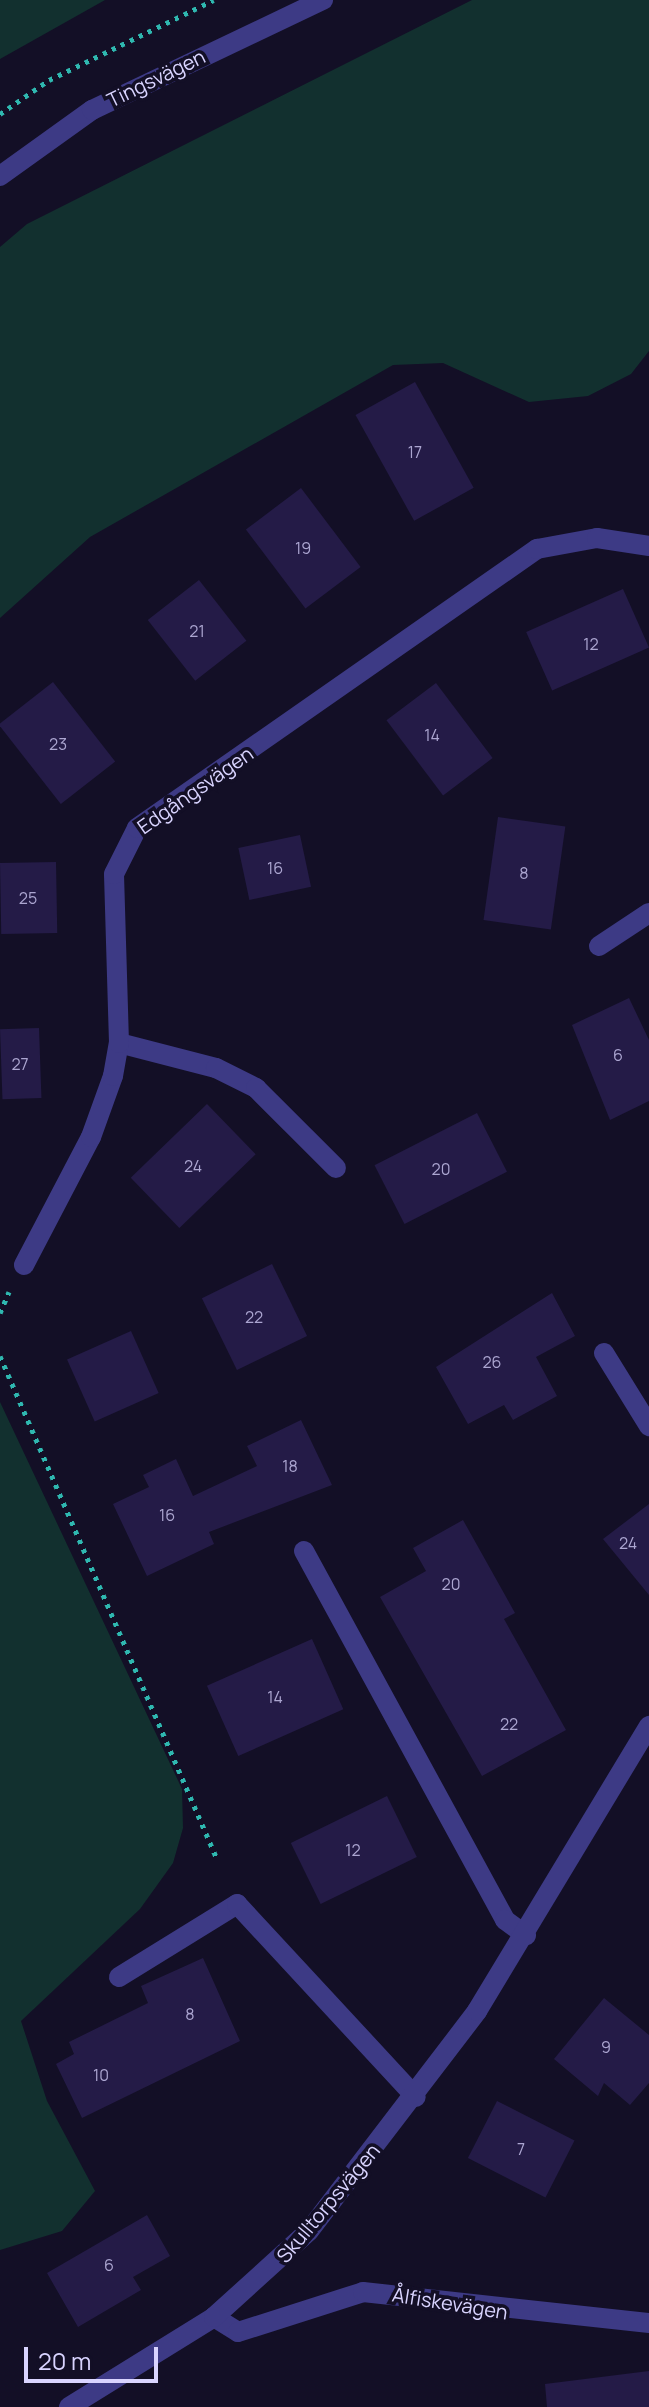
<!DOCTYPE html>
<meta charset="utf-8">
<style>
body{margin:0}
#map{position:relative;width:649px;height:2407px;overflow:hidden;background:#130f26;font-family:Manrope,sans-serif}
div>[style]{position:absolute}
.green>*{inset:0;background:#12302f}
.building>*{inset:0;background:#241b47;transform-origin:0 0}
.path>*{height:5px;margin-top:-2.5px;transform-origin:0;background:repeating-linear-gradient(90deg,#2fb8b0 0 4px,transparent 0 10px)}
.minor>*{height:20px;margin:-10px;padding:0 10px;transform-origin:10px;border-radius:10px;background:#3d3a85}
span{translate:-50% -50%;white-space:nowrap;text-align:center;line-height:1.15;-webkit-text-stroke:7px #130f26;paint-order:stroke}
.number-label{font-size:16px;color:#aca6d1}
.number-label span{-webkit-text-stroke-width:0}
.street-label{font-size:20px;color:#d9d4ff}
.scale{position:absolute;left:24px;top:2347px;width:134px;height:36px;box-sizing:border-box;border:4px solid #d9d4ff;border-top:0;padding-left:10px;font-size:24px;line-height:28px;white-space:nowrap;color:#d9d4ff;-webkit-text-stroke:6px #130f26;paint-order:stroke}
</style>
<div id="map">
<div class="green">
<i style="clip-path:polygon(0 0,105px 0,0 59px)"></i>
<i style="clip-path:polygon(472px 0,649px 0,649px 351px,631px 374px,588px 396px,529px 402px,443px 363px,393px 365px,90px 537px,0 618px,0 247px,27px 224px)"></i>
<i style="clip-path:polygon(0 1402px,182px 1789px,183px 1828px,173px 1863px,140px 1909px,21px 2021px,47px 2101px,95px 2191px,62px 2231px,0 2250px)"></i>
</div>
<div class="building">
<i style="left:415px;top:382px;width:121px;height:68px;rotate:61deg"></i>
<i style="left:301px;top:488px;width:99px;height:69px;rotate:53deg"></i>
<i style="left:199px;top:580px;width:77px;height:65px;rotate:52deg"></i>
<i style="left:623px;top:589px;width:64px;height:106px;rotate:66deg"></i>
<i style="left:53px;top:682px;width:101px;height:69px;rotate:52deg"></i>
<i style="left:436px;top:683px;width:94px;height:62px;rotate:53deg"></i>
<i style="left:498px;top:817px;width:68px;height:104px;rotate:8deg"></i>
<i style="left:300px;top:835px;width:53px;height:63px;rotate:78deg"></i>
<i style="left:56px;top:862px;width:71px;height:56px;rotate:89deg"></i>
<i style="clip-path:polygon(629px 998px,649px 1040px,649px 1101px,610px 1120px,572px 1025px)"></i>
<i style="left:39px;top:1028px;width:70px;height:39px;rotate:88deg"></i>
<i style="left:207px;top:1104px;width:70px;height:106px;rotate:46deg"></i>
<i style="left:477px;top:1113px;width:66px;height:115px;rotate:63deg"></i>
<i style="left:272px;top:1264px;width:80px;height:78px;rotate:64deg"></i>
<i style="clip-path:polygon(552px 1293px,575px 1336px,536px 1357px,557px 1396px,513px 1420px,504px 1405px,468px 1424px,436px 1367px)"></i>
<i style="left:131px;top:1331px;width:68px;height:70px;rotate:66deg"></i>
<i style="clip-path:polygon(301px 1420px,332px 1485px,209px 1532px,214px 1544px,147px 1576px,113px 1504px,149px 1487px,143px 1475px,176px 1459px,193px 1496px,257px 1466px,247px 1446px)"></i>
<i style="clip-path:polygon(649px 1504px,649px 1595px,603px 1539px)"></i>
<i style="clip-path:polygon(463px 1520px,515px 1613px,504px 1619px,566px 1730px,482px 1776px,380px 1597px,426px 1571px,413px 1548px)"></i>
<i style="left:312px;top:1639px;width:77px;height:115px;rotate:66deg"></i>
<i style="left:387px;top:1796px;width:68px;height:107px;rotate:64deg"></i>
<i style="clip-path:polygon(203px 1958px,240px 2041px,82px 2118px,56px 2064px,74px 2054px,69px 2042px,148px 2003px,141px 1986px)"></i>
<i style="clip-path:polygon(604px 1998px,649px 2035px,649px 2083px,630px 2105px,604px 2083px,598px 2096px,554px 2059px)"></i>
<i style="left:497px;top:2101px;width:87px;height:64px;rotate:27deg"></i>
<i style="clip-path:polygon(147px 2215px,170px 2256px,133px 2277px,141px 2290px,78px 2327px,47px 2273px)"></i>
<i style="clip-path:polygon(649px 2371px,649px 2407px,547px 2407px,545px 2384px)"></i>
</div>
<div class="path">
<i style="left:0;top:114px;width:60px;rotate:-34.8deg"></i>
<i style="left:49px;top:80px;width:183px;rotate:-25.9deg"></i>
<i style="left:0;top:1313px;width:23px;rotate:-67deg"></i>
<i style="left:0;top:1356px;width:548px;rotate:66.66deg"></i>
</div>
<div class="minor">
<i style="left:0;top:176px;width:113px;rotate:-35.7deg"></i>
<i style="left:92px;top:110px;width:256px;rotate:-25.5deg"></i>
<i style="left:599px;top:946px;width:60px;rotate:-33.4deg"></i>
<i style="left:119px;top:1043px;width:100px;rotate:14.5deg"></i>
<i style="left:216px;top:1068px;width:45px;rotate:26.6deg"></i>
<i style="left:256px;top:1088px;width:113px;rotate:45deg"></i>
<i style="left:24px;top:1265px;width:144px;rotate:-62.4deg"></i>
<i style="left:91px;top:1137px;width:65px;rotate:-70.2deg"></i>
<i style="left:113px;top:1076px;width:34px;rotate:-80deg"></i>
<i style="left:119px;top:1043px;width:169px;rotate:-91.7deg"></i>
<i style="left:114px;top:874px;width:51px;rotate:-63.4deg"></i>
<i style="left:137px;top:828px;width:488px;rotate:-34.9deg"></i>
<i style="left:537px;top:549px;width:61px;rotate:-10.4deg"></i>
<i style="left:597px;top:538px;width:53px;rotate:8.7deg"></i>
<i style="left:604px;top:1353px;width:86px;rotate:58.3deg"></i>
<i style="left:304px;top:1551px;width:420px;rotate:61.4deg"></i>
<i style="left:505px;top:1920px;width:26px;rotate:36deg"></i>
<i style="left:119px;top:1977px;width:139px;rotate:-31.7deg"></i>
<i style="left:237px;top:1904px;width:263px;rotate:47.2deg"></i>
<i style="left:214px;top:2317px;width:28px;rotate:32deg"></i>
<i style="left:238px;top:2332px;width:131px;rotate:-17.7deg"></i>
<i style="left:363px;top:2292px;width:288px;rotate:6.2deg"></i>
<i style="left:69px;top:2407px;width:171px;rotate:-31.8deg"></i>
<i style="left:214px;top:2317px;width:128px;rotate:-42.2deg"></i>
<i style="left:309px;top:2231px;width:277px;rotate:-52.6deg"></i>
<i style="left:477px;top:2011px;width:333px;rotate:-58.9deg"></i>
</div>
<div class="number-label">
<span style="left:415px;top:452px">17</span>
<span style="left:303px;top:548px">19</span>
<span style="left:197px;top:631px">21</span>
<span style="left:591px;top:644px">12</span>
<span style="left:432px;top:735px">14</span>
<span style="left:58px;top:744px">23</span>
<span style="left:275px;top:868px">16</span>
<span style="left:524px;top:873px">8</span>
<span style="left:28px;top:898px">25</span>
<span style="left:618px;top:1055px">6</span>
<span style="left:20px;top:1064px">27</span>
<span style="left:193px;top:1166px">24</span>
<span style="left:441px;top:1169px">20</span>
<span style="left:254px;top:1317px">22</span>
<span style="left:492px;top:1362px">26</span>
<span style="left:290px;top:1466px">18</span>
<span style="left:167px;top:1515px">16</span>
<span style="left:628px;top:1543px">24</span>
<span style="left:451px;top:1584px">20</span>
<span style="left:275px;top:1697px">14</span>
<span style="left:509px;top:1724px">22</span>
<span style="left:353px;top:1850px">12</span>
<span style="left:190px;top:2014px">8</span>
<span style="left:606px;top:2047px">9</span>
<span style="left:101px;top:2075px">10</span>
<span style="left:521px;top:2149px">7</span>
<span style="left:109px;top:2265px">6</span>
</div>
<div class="street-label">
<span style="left:156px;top:78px;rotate:-26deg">Tingsvägen</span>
<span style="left:195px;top:790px;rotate:-35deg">Edgångsvägen</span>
<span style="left:328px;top:2203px;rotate:-50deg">Skulltorpsvägen</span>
<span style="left:450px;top:2303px;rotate:9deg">Ålfiskevägen</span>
</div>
<div class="scale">20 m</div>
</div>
